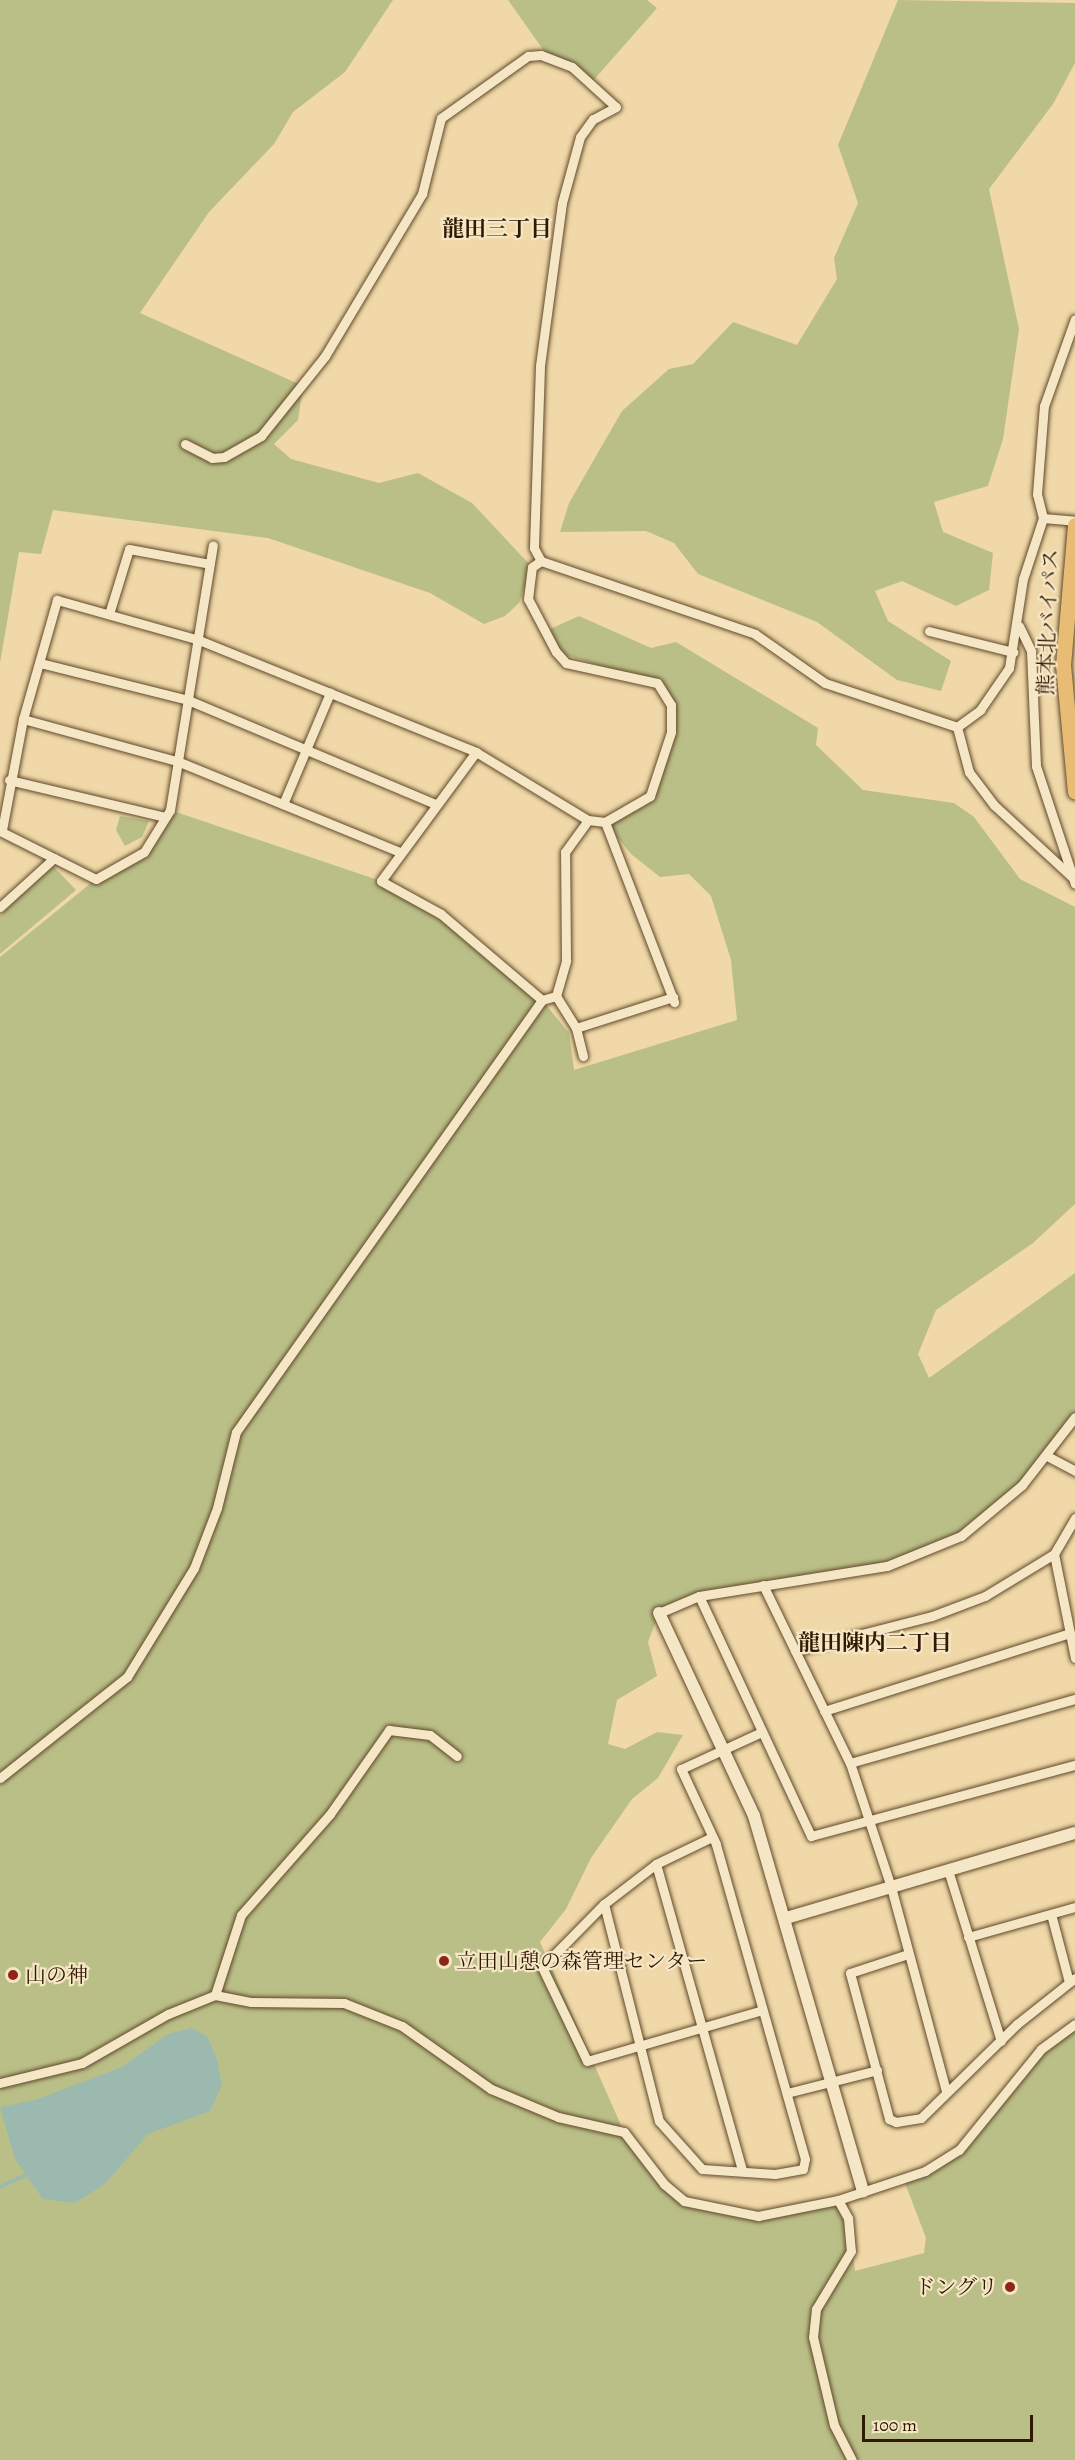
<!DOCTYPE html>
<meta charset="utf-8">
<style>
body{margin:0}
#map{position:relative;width:1075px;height:2460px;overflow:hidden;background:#f0d8a8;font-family:Alegreya,"Noto Serif JP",serif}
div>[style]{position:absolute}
.green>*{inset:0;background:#babf88}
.water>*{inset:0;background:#9bb9af}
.stream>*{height:4px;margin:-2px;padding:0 2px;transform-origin:2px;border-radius:2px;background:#9bb9af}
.roads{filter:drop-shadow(0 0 2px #60492a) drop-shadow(0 0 2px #60492a)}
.minor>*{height:9px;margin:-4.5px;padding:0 4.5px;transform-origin:4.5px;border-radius:4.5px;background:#f5e6c6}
.tertiary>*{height:12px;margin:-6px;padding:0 6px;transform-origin:6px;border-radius:6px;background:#f5e6c6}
.trunk>*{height:15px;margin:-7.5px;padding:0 7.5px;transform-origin:7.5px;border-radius:7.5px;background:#e8bc74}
.dots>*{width:16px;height:16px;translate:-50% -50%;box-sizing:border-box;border:3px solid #f5e6c6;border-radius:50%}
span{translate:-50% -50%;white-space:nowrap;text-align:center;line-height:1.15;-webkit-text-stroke:4.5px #f5e6c6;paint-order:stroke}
.street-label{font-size:21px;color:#301900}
.poi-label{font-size:21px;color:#301900}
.left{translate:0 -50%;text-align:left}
.right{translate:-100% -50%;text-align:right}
.neighbourhood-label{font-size:22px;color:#301900;font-weight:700}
.scale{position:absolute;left:862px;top:2415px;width:171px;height:27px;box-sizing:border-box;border:3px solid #301900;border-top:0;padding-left:8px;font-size:18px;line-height:21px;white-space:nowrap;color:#301900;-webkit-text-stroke:4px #f5e6c6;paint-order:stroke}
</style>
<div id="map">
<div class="green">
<i style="clip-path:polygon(0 0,393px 0,345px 72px,293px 112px,274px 144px,209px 212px,140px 313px,303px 386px,298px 420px,274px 444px,291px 459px,379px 483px,418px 473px,472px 503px,532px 567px,519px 603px,505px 616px,484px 624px,430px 593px,268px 538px,53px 510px,41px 554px,19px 552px,0 663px)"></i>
<i style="clip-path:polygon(508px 0,647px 0,657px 8px,591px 83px,549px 58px)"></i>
<i style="clip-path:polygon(898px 0,1075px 3px,1075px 63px,1053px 104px,989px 189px,1019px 329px,1003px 439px,988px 486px,934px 502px,943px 532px,993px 553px,989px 590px,956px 606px,902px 581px,875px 591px,888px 621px,951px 661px,941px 691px,897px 680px,817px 622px,698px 574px,674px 543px,646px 531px,560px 532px,569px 503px,622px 411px,669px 369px,693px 364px,733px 322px,797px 345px,837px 279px,834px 258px,858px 203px,838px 145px)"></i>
<i style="clip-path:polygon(579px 616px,651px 648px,676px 642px,818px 728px,816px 745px,863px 790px,954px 803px,974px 817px,1020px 879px,1075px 907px,1075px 1204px,1033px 1243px,936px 1310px,918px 1354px,929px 1378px,1075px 1273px,1075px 1417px,1049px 1457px,961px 1536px,887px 1566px,699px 1596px,659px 1613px,648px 1642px,657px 1676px,617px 1700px,608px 1744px,625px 1749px,657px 1732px,683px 1735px,658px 1778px,632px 1799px,591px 1858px,566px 1909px,540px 1942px,624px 2132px,684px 2201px,743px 2217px,838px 2200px,848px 2218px,855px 2271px,924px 2253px,926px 2238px,903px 2178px,958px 2150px,1041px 2049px,1075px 2025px,1075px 2460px,0 2460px,0 957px,96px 879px,132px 863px,170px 810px,381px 881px,420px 902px,542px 1000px,569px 1033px,574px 1070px,737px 1020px,731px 960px,711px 896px,689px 874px,660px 877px,631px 854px,605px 822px,650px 796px,672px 716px,656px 683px,556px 652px,548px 630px)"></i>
<i style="clip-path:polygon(120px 816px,149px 821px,142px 837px,125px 846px,116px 830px)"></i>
<i style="clip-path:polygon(53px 866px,76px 890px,0 954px,0 915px)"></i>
</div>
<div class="water">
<i style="clip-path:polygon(191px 2028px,207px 2036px,217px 2060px,222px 2085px,210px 2111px,148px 2134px,105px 2184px,75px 2203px,43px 2199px,15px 2159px,0 2107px,38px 2099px,122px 2067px,168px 2034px)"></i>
</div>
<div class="stream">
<i style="left:0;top:2187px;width:29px;rotate:-25deg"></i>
</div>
<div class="roads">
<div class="minor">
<i style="left:185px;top:444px;width:30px;rotate:27deg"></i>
<i style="left:212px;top:458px;width:12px;rotate:-5deg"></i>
<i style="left:224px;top:457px;width:43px;rotate:-29.6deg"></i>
<i style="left:261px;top:436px;width:102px;rotate:-51.3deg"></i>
<i style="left:325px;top:356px;width:189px;rotate:-59.1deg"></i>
<i style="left:422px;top:194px;width:78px;rotate:-76deg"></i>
<i style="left:441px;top:118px;width:107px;rotate:-35.5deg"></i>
<i style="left:528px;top:56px;width:13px;rotate:-4deg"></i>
<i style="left:541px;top:55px;width:33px;rotate:21deg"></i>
<i style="left:572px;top:67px;width:59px;rotate:42.3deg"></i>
<i style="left:616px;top:107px;width:26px;rotate:152deg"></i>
<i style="left:593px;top:119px;width:22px;rotate:126deg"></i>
<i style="left:580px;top:137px;width:68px;rotate:105.3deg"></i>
<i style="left:562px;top:203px;width:164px;rotate:97.7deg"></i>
<i style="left:540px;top:366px;width:182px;rotate:91.9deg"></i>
<i style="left:534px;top:548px;width:15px;rotate:62deg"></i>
<i style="left:1043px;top:518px;width:32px;rotate:5deg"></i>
<i style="left:109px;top:614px;width:68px;rotate:-72.9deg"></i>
<i style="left:129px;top:549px;width:82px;rotate:10.5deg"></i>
<i style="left:1019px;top:626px;width:28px;rotate:64deg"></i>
<i style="left:1031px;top:651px;width:115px;rotate:87.5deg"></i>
<i style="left:1036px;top:766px;width:124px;rotate:71.7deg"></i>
<i style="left:929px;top:631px;width:87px;rotate:14deg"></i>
<i style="left:40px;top:663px;width:153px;rotate:14deg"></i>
<i style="left:188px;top:700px;width:268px;rotate:22.8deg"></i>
<i style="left:23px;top:719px;width:160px;rotate:15.3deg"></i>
<i style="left:177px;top:761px;width:239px;rotate:22.2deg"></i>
<i style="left:957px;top:727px;width:29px;rotate:-36deg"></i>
<i style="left:980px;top:710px;width:51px;rotate:-55.4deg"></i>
<i style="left:1009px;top:668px;width:90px;rotate:-81.1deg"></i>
<i style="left:1023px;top:579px;width:64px;rotate:-71.8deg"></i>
<i style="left:1043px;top:518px;width:25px;rotate:-104deg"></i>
<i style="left:1037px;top:494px;width:88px;rotate:-85.5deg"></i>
<i style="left:1044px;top:406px;width:92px;rotate:-70.4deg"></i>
<i style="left:957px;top:727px;width:47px;rotate:75.1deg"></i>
<i style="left:969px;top:772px;width:41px;rotate:52.9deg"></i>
<i style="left:994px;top:805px;width:105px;rotate:42.7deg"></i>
<i style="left:476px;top:752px;width:160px;rotate:126.4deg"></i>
<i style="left:381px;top:881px;width:68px;rotate:28.8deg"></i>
<i style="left:441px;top:914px;width:133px;rotate:40.4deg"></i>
<i style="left:9px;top:780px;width:160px;rotate:13.3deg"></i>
<i style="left:283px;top:804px;width:121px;rotate:-67.1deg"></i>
<i style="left:605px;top:822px;width:193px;rotate:69deg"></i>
<i style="left:2px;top:830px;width:113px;rotate:-79.3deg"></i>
<i style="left:23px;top:719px;width:124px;rotate:-74.1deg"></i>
<i style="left:57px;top:600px;width:148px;rotate:15.7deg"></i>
<i style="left:199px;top:640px;width:299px;rotate:22deg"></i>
<i style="left:476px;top:752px;width:131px;rotate:31.3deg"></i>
<i style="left:588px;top:820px;width:17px;rotate:7deg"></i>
<i style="left:605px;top:822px;width:52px;rotate:-30deg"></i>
<i style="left:650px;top:796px;width:67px;rotate:-71.8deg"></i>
<i style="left:671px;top:732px;width:27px;rotate:-90deg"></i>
<i style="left:671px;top:705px;width:26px;rotate:-122deg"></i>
<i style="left:657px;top:683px;width:93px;rotate:-167.6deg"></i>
<i style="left:566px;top:663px;width:15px;rotate:-132deg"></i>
<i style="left:556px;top:652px;width:60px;rotate:-117.8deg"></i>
<i style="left:528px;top:599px;width:32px;rotate:-83deg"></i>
<i style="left:532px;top:567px;width:11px;rotate:-34deg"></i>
<i style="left:541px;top:561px;width:226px;rotate:18.8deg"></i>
<i style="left:755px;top:634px;width:85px;rotate:35deg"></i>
<i style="left:825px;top:683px;width:139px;rotate:18.4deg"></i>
<i style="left:0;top:831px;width:107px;rotate:26.6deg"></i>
<i style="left:96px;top:879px;width:55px;rotate:-29.4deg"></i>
<i style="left:144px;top:852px;width:49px;rotate:-58.2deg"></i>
<i style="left:170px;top:810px;width:268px;rotate:-80.8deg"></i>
<i style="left:0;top:907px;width:73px;rotate:-42.2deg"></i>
<i style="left:556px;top:996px;width:37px;rotate:-74deg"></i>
<i style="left:566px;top:960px;width:108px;rotate:-90.5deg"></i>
<i style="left:565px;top:852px;width:39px;rotate:-54deg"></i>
<i style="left:576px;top:1028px;width:102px;rotate:-17.7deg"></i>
<i style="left:1049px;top:1457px;width:30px;rotate:28deg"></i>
<i style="left:1054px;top:1554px;width:106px;rotate:78.6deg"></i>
<i style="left:763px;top:1585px;width:198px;rotate:64deg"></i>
<i style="left:850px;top:1763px;width:131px;rotate:71.7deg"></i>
<i style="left:891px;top:1887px;width:211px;rotate:74.9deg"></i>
<i style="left:699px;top:1596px;width:265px;rotate:65deg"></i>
<i style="left:811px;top:1836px;width:273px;rotate:-15.1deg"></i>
<i style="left:659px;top:1613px;width:43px;rotate:-23deg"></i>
<i style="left:699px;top:1596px;width:190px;rotate:-9.1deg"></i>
<i style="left:887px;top:1566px;width:80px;rotate:-22.1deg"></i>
<i style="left:961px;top:1536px;width:80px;rotate:-39.9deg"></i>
<i style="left:1022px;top:1485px;width:86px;rotate:-52.1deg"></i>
<i style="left:795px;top:1651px;width:141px;rotate:-14.3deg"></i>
<i style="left:932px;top:1616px;width:57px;rotate:-20.7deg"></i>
<i style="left:985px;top:1596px;width:81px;rotate:-31.3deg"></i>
<i style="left:1054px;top:1554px;width:42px;rotate:-59.7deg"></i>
<i style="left:824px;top:1711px;width:258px;rotate:-17.6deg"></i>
<i style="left:850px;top:1763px;width:234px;rotate:-15.9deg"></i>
<i style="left:0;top:1778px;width:162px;rotate:-38.5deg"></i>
<i style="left:127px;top:1677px;width:128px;rotate:-58.4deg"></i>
<i style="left:194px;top:1568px;width:64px;rotate:-69deg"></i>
<i style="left:217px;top:1508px;width:78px;rotate:-76deg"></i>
<i style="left:236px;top:1432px;width:529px;rotate:-54.69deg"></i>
<i style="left:542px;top:1000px;width:15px;rotate:-16deg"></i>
<i style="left:556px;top:996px;width:38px;rotate:58deg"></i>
<i style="left:576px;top:1028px;width:29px;rotate:76deg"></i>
<i style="left:712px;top:1837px;width:62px;rotate:154.3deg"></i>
<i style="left:656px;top:1864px;width:66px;rotate:142.4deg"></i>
<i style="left:604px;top:1904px;width:88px;rotate:134.5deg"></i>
<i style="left:542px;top:1967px;width:104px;rotate:64.4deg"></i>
<i style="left:587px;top:2061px;width:182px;rotate:-16.2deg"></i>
<i style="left:656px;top:1864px;width:318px;rotate:74.3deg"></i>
<i style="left:948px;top:1870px;width:179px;rotate:72.8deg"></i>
<i style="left:604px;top:1904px;width:224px;rotate:75.8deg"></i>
<i style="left:659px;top:2121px;width:64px;rotate:48.1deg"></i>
<i style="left:702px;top:2169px;width:73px;rotate:3.9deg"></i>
<i style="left:775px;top:2174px;width:28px;rotate:-10deg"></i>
<i style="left:803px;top:2169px;width:10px;rotate:-79deg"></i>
<i style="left:805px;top:2159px;width:327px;rotate:-105.8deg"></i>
<i style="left:716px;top:1844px;width:83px;rotate:-115deg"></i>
<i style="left:681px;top:1769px;width:89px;rotate:-24.6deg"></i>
<i style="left:1051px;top:1914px;width:70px;rotate:75.2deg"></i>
<i style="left:968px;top:1937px;width:111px;rotate:-15.7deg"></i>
<i style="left:908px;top:1954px;width:61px;rotate:161.9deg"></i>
<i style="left:850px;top:1973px;width:151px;rotate:75deg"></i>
<i style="left:889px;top:2119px;width:8px;rotate:23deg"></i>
<i style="left:896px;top:2122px;width:25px;rotate:-9deg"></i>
<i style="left:921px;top:2118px;width:134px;rotate:-44.4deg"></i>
<i style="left:1017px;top:2024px;width:74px;rotate:-38.4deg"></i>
<i style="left:215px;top:1995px;width:84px;rotate:-72deg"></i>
<i style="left:241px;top:1915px;width:135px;rotate:-48.6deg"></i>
<i style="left:330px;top:1814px;width:103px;rotate:-54.9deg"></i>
<i style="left:389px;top:1730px;width:41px;rotate:7deg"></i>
<i style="left:430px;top:1735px;width:34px;rotate:38deg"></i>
<i style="left:0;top:2083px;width:84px;rotate:-13.7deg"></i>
<i style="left:82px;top:2063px;width:99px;rotate:-29.7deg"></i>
<i style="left:168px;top:2014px;width:51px;rotate:-22deg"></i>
<i style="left:215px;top:1995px;width:37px;rotate:11deg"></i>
<i style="left:251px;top:2002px;width:93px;rotate:0.6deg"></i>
<i style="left:344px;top:2003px;width:62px;rotate:21.6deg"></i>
<i style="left:402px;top:2026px;width:109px;rotate:35.3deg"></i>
<i style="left:491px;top:2089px;width:73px;rotate:22.7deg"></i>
<i style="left:558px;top:2117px;width:68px;rotate:12.8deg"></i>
<i style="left:624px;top:2132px;width:66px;rotate:52.4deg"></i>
<i style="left:664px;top:2184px;width:26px;rotate:40deg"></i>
<i style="left:684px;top:2201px;width:76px;rotate:11.5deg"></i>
<i style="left:758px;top:2216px;width:82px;rotate:-11.3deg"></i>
<i style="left:838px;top:2200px;width:92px;rotate:-18.4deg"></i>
<i style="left:925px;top:2171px;width:40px;rotate:-32deg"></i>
<i style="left:959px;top:2150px;width:130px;rotate:-50.9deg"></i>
<i style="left:1041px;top:2049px;width:42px;rotate:-36.3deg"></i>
<i style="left:787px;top:2093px;width:93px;rotate:-14.3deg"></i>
<i style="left:838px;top:2200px;width:21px;rotate:61deg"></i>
<i style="left:848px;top:2218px;width:33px;rotate:85deg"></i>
<i style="left:851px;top:2251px;width:68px;rotate:121.1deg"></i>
<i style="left:816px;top:2309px;width:28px;rotate:96deg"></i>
<i style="left:813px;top:2337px;width:90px;rotate:76.6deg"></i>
<i style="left:834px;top:2425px;width:39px;rotate:63deg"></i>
</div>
<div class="tertiary">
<i style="left:659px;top:1613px;width:224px;rotate:64.9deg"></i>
<i style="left:754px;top:1816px;width:391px;rotate:73.8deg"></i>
<i style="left:786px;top:1918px;width:301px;rotate:-16.4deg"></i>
</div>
<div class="trunk">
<i style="left:1075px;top:525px;width:141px;rotate:94.9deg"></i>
<i style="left:1063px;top:665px;width:127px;rotate:84.6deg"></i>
</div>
</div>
<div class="dots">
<i style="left:444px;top:1961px;background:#8f2418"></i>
<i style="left:13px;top:1975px;background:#8f2418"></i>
<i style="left:1010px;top:2287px;background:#8f2418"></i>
</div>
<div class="street-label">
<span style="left:1048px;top:622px;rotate:-88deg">熊本北バイパス</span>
</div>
<div class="poi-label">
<span class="left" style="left:456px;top:1961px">立田山憩の森管理センター</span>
<span class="left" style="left:25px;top:1975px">山の神</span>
<span class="right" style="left:998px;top:2287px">ドングリ</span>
</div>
<div class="neighbourhood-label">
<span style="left:497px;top:230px">龍田三丁目</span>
<span style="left:875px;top:1644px">龍田陳内二丁目</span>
</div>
<div class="scale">100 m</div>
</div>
